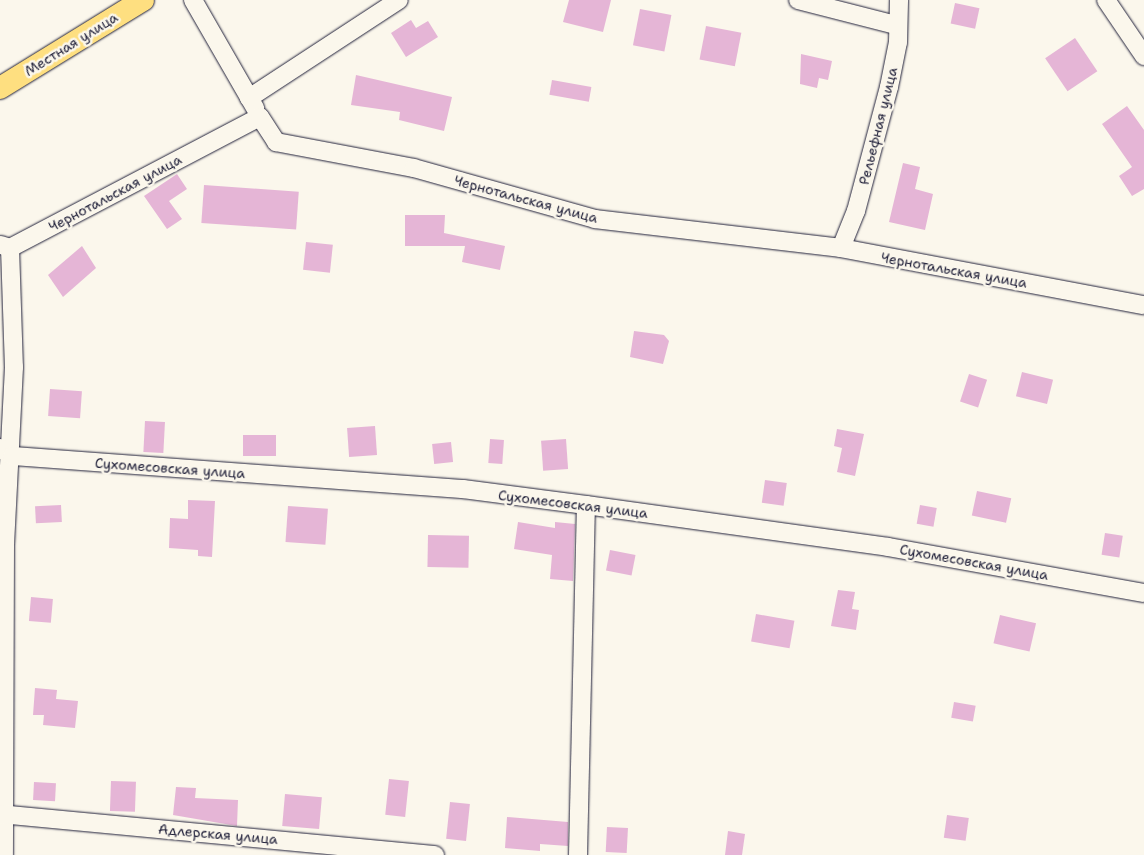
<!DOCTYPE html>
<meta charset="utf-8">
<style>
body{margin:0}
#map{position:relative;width:1144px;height:855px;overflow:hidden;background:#fbf7ec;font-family:"Shantell Sans",sans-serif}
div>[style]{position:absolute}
.building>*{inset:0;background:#e5b5d6;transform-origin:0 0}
.roads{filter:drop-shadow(0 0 1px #22223b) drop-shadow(0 0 1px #22223b)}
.minor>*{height:18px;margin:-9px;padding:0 9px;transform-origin:9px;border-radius:9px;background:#fbf7ec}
.major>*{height:22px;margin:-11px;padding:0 11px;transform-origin:11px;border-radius:11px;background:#fedf80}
span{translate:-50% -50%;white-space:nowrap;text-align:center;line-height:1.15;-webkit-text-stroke:5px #fbf7ec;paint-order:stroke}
.street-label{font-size:14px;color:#22223b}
</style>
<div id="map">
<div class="building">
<i style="clip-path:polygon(569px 0,611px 0,603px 32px,563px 22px)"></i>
<i style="left:955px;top:3px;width:25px;height:21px;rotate:12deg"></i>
<i style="left:640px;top:9px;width:32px;height:37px;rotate:11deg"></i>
<i style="clip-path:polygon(411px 20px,416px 28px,428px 21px,438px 37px,406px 57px,391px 33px)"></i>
<i style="left:706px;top:26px;width:36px;height:34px;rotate:11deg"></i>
<i style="left:1075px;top:38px;width:40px;height:36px;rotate:56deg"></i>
<i style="clip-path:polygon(801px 54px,832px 61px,828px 80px,819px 78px,817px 88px,800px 84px)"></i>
<i style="clip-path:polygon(356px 75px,452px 97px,444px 131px,399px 120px,400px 112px,351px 105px)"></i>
<i style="left:552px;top:80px;width:40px;height:15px;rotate:10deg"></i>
<i style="clip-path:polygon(1127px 106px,1144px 130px,1144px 189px,1132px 196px,1119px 176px,1132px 167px,1102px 124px)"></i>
<i style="clip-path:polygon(903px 163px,920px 167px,915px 189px,933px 194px,925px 230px,889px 222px)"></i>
<i style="clip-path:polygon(177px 174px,187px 189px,169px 201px,182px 219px,167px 229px,144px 196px)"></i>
<i style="left:204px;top:185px;width:95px;height:38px;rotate:4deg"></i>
<i style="clip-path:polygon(405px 215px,445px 215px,444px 233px,505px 246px,500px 270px,462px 262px,465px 246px,405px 246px)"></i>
<i style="left:306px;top:242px;width:27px;height:28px;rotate:6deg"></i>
<i style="clip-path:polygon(82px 246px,96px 268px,63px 297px,48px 275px)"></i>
<i style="clip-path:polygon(634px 331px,664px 335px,669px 341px,663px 364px,630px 357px)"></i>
<i style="left:1022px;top:372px;width:32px;height:25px;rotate:14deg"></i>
<i style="left:969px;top:374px;width:19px;height:29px;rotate:18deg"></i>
<i style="left:50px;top:389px;width:32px;height:27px;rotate:4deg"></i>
<i style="left:145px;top:421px;width:20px;height:31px;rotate:3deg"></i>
<i style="left:375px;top:426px;width:29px;height:28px;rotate:86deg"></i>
<i style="clip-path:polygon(837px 429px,864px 434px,855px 476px,837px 472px,842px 448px,834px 446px)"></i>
<i style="left:243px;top:435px;width:33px;height:21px"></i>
<i style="left:490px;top:439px;width:14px;height:24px;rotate:4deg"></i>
<i style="left:566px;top:439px;width:30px;height:25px;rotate:86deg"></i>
<i style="left:451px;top:442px;width:20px;height:19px;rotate:84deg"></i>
<i style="left:765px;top:480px;width:22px;height:23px;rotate:8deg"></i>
<i style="left:977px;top:491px;width:35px;height:25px;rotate:12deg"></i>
<i style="clip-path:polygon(188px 500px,215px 501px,212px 557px,198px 556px,198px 550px,169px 548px,170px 518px,188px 519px)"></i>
<i style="left:61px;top:505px;width:17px;height:26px;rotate:87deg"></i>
<i style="left:920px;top:505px;width:17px;height:19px;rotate:10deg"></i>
<i style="left:288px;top:506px;width:40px;height:36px;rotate:4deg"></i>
<i style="clip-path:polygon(518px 522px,555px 528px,555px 522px,575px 524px,573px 581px,550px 579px,552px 555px,514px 549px)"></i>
<i style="left:1105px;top:533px;width:18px;height:22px;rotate:9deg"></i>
<i style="left:428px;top:535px;width:41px;height:32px;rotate:1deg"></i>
<i style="left:610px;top:550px;width:26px;height:21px;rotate:11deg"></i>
<i style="clip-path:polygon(838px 590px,855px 592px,852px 609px,859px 610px,856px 630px,831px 626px)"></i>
<i style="left:31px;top:597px;width:22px;height:24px;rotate:5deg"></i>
<i style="left:756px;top:614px;width:39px;height:28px;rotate:10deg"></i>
<i style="left:1000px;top:615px;width:37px;height:29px;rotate:13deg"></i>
<i style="clip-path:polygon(35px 688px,57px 690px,56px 699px,78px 701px,75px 728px,43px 725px,44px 715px,33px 715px)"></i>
<i style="left:954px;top:702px;width:22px;height:16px;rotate:10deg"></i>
<i style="left:389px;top:779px;width:20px;height:36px;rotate:6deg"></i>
<i style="left:111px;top:781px;width:25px;height:30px;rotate:2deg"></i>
<i style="left:34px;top:782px;width:22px;height:18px;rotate:3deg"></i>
<i style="clip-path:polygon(176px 787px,196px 788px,195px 798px,238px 800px,237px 826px,173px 815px)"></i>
<i style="left:285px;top:794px;width:37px;height:32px;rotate:5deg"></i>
<i style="left:450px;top:802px;width:20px;height:37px;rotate:6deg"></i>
<i style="left:947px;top:815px;width:22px;height:23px;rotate:8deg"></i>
<i style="clip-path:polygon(507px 817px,568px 822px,568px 846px,540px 844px,540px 851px,505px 848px)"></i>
<i style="left:607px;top:827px;width:21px;height:25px;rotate:3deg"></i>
<i style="clip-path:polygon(728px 831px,745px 834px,742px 855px,725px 855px)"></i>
</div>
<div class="roads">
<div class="minor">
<i style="left:193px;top:0;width:125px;rotate:60.1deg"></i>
<i style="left:798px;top:0;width:101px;rotate:14.3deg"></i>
<i style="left:1106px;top:0;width:68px;rotate:55.8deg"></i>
<i style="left:249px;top:98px;width:179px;rotate:-33.2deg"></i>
<i style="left:1px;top:245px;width:9px;rotate:18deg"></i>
<i style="left:10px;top:248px;width:119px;rotate:88.1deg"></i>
<i style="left:14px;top:367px;width:179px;rotate:92.9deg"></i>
<i style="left:5px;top:546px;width:309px;rotate:90.2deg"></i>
<i style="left:10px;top:248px;width:282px;rotate:-27.7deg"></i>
<i style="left:260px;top:117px;width:30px;rotate:57deg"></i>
<i style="left:276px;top:142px;width:140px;rotate:10.7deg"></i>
<i style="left:414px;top:168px;width:188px;rotate:15.7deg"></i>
<i style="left:595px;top:219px;width:248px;rotate:6.7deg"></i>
<i style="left:841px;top:248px;width:308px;rotate:10.7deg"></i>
<i style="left:841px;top:248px;width:40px;rotate:-68deg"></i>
<i style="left:856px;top:211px;width:128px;rotate:-75.1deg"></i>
<i style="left:889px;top:87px;width:46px;rotate:-78.7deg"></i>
<i style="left:898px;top:42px;width:42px;rotate:-88.6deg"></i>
<i style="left:0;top:448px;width:14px;rotate:34deg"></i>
<i style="left:12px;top:456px;width:452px;rotate:4.2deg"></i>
<i style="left:463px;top:489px;width:124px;rotate:7.4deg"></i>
<i style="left:586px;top:505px;width:305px;rotate:7.9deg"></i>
<i style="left:888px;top:547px;width:260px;rotate:10.2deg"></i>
<i style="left:0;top:814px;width:437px;rotate:5.4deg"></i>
<i style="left:578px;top:855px;width:350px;rotate:-88.7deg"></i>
</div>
<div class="major">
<i style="left:0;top:88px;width:168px;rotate:-31.6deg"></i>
</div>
</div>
<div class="street-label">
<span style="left:71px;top:44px;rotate:-32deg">Местная улица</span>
<span style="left:878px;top:126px;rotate:-76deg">Рельефная улица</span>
<span style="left:115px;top:193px;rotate:-28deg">Чернотальская улица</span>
<span style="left:526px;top:199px;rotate:15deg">Чернотальская улица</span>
<span style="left:954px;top:270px;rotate:10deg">Чернотальская улица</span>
<span style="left:170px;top:468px;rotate:4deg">Сухомесовская улица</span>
<span style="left:573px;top:504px;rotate:7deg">Сухомесовская улица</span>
<span style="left:974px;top:562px;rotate:10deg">Сухомесовская улица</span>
<span style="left:218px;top:834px;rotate:5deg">Адлерская улица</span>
</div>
</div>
